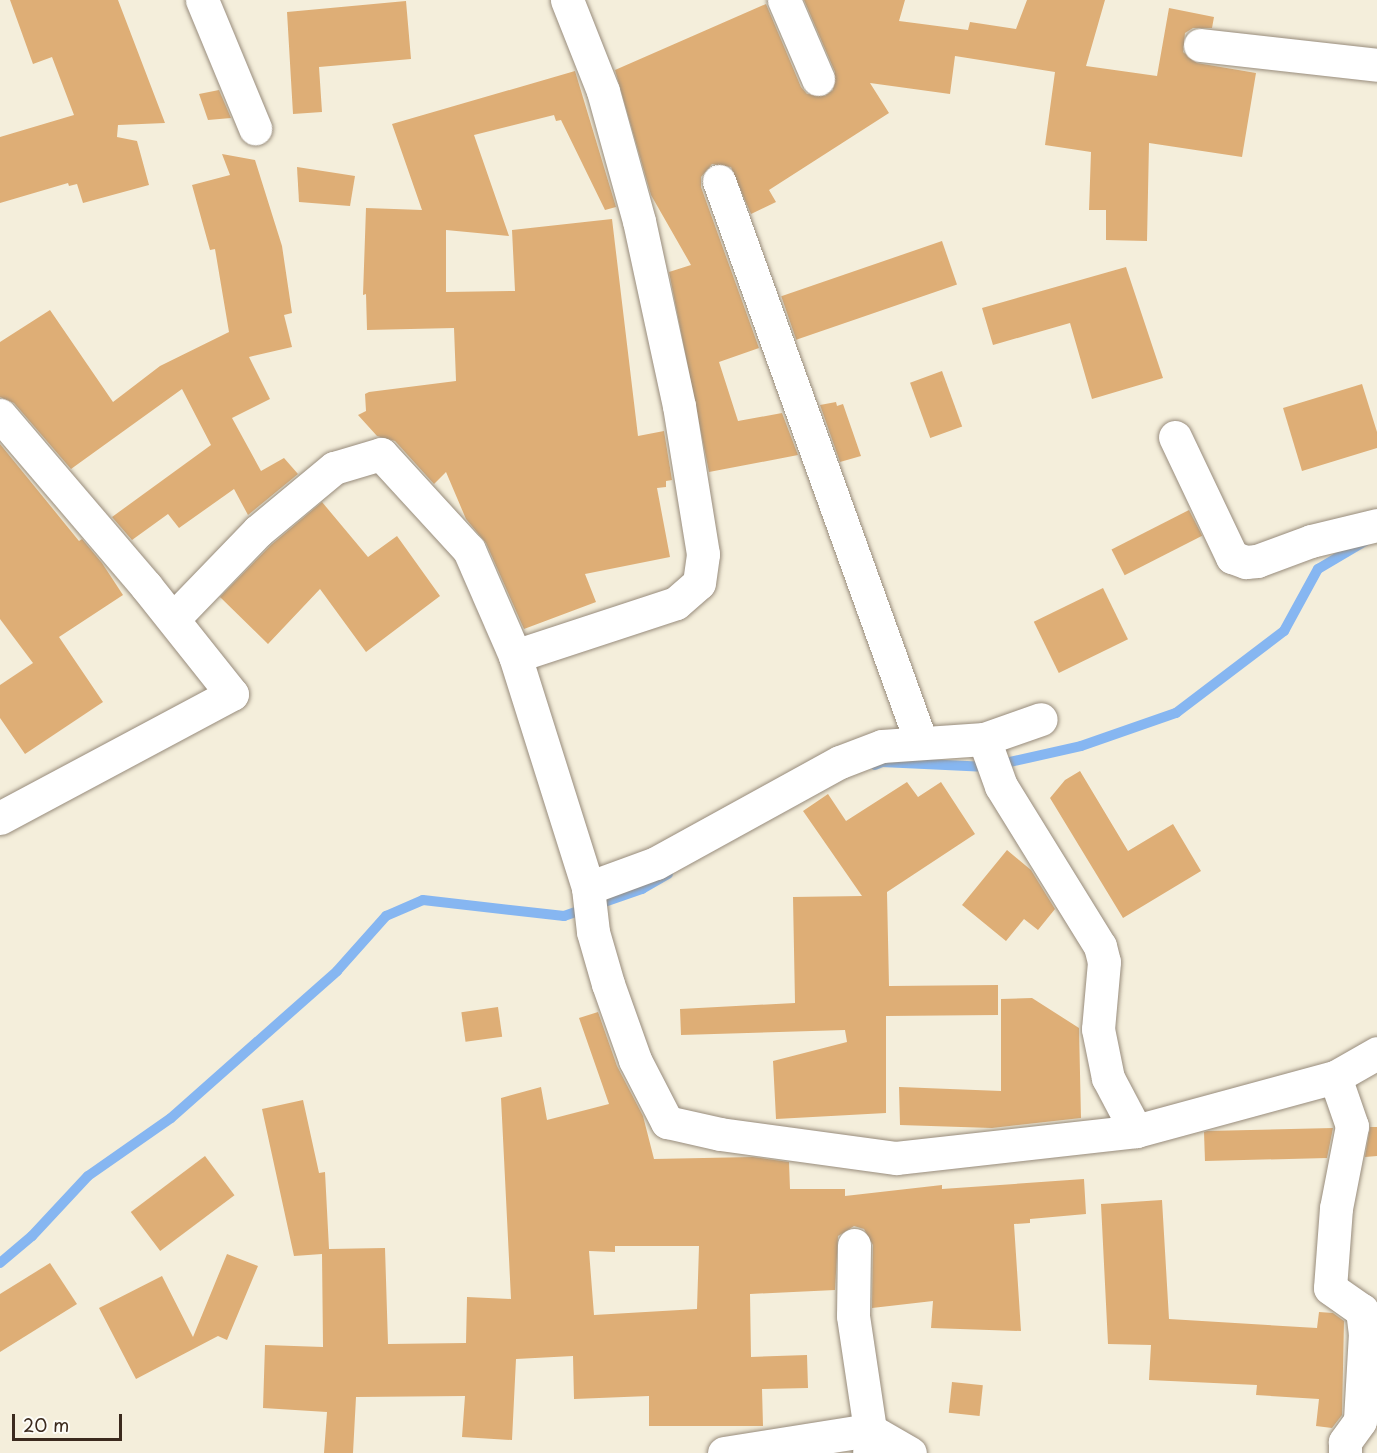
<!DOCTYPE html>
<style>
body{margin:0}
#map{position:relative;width:1377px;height:1453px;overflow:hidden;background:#f4eedb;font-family:"Playpen Sans",sans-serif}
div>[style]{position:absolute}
.stream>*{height:10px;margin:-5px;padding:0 5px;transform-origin:5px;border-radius:5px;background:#86b6f1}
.building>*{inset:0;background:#deae76;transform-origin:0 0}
.roads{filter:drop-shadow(0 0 2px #988c7c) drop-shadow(0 0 2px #988c7c)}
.minor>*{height:33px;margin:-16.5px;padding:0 16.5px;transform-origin:16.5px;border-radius:16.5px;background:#fff}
span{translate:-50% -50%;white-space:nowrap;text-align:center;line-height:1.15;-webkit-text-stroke:4.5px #fdfcf7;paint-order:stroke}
.scale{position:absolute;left:12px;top:1414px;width:110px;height:27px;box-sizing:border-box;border:3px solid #3b2a1e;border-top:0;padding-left:8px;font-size:18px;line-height:21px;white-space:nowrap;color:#3b2a1e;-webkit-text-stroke:4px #fdfcf7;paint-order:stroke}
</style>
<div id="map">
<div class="stream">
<i style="left:875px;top:765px;width:8px;rotate:-23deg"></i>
<i style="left:882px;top:762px;width:106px;rotate:2.7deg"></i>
<i style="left:988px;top:767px;width:95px;rotate:-12.7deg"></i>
<i style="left:1081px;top:746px;width:101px;rotate:-19.2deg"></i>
<i style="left:1176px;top:713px;width:136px;rotate:-37.2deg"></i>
<i style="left:1284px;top:631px;width:71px;rotate:-61.3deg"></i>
<i style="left:1318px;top:569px;width:57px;rotate:-30.6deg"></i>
<i style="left:0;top:1263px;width:42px;rotate:-40.2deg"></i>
<i style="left:32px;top:1236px;width:82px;rotate:-47deg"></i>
<i style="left:88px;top:1176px;width:101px;rotate:-34.9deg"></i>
<i style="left:171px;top:1118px;width:222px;rotate:-41.5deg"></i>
<i style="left:337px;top:971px;width:74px;rotate:-48.3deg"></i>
<i style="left:386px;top:916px;width:40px;rotate:-23.4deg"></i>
<i style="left:423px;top:900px;width:142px;rotate:6.5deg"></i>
<i style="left:564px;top:916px;width:83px;rotate:-19.1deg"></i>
<i style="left:642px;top:889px;width:30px;rotate:-30deg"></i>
</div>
<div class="building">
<i style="clip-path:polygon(10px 0,118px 0,165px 123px,118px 125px,117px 137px,137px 141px,149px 185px,83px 203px,77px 184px,69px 186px,68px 183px,0 203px,0 137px,74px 115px,52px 57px,33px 64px)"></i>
<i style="clip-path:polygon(804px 0,905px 0,899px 21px,968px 30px,970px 22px,1016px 29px,1027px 0,1105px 0,1086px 66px,1157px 76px,1169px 8px,1214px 17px,1212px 28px,1193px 28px,1185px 33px,1183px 52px,1197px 63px,1256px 73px,1242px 157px,1149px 143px,1147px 241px,1106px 240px,1106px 210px,1089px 210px,1091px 152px,1045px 145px,1055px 72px,955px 56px,950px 94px,870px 83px,889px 113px,769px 190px,776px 202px,751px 214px,731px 167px,712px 164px,701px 177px,701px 187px,759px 348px,719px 362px,738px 421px,782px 413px,798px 455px,709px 472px,669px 272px,691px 265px,651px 195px,615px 70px,766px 4px,801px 87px,807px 94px,825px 96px,833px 90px,835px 72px)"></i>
<i style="clip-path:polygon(406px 1px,411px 59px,319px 67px,322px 112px,293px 114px,287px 12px)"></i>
<i style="clip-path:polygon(575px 71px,616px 207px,605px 210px,561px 120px,556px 121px,554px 115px,474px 135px,509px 236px,446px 230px,446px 292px,515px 291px,512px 230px,612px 219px,638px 436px,664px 431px,672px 480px,666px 481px,666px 487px,657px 488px,670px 557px,585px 574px,596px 602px,524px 629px,486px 543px,466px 519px,446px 472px,434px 484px,395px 441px,377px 436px,358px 415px,366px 411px,365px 394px,369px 392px,456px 381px,454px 328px,367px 330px,366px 294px,363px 295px,366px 208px,422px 210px,392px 124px)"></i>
<i style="clip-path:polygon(219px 90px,231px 118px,208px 120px,199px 94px)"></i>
<i style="clip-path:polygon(222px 154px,255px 160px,282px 246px,292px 313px,284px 315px,292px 347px,249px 357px,270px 399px,232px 418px,261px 471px,284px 458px,298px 474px,248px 515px,234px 489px,179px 528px,168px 514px,132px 540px,112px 517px,211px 445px,182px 389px,71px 469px,14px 403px,0 397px,0 342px,50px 310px,113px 402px,160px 366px,229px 332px,215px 249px,210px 250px,192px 185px,230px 175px)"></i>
<i style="clip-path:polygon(297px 167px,355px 176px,350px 206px,299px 202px)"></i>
<i style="left:942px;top:241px;width:46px;height:170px;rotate:71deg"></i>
<i style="clip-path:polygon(1126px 267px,1163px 378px,1092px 399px,1070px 323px,993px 345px,982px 308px)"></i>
<i style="left:942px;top:371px;width:59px;height:34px;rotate:70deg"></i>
<i style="clip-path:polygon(1362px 384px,1377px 432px,1377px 448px,1302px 471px,1283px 408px)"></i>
<i style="clip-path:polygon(836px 402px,837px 406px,843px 404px,861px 456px,840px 462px,820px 405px)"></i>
<i style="clip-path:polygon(0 444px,79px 541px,82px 539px,102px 563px,123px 595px,59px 637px,103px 702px,25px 754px,0 718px,0 685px,33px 663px,0 619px)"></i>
<i style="clip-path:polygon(322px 502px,368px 557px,397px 536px,440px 596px,366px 652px,320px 589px,268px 644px,220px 597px,271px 545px)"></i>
<i style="left:1189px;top:510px;width:29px;height:87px;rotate:63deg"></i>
<i style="left:1103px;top:588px;width:57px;height:77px;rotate:64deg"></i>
<i style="clip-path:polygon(1080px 771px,1128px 851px,1173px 824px,1201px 871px,1123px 918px,1050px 798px,1065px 780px)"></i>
<i style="clip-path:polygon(907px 782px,918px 797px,941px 782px,975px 834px,887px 892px,889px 986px,998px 985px,998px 1015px,886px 1016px,886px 1113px,776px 1119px,773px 1061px,847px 1042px,845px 1030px,681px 1035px,680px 1009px,795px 1003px,793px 897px,862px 896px,803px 811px,828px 794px,846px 821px)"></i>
<i style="clip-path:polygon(1007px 850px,1031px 870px,1055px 909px,1038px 930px,1024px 919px,1006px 941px,962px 905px)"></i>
<i style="clip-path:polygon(1032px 998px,1079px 1028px,1081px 1118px,992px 1128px,900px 1125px,899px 1087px,1001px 1091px,1001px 999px)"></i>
<i style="left:498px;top:1007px;width:30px;height:37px;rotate:82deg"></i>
<i style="clip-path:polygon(evenodd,598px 1012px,617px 1066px,643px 1116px,654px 1159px,753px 1157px,789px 1162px,790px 1189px,845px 1189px,845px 1196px,942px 1185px,942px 1189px,1084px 1179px,1086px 1214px,1030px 1219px,1030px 1223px,1014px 1224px,1021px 1331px,931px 1328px,933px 1301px,872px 1308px,873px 1245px,864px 1229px,854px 1226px,838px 1236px,835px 1290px,750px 1294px,751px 1357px,807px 1355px,808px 1388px,762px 1389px,763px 1426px,649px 1426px,649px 1396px,574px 1399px,573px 1356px,516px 1359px,512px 1440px,462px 1437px,465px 1396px,356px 1397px,353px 1453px,324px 1453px,327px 1412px,263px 1408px,265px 1345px,323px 1347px,322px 1254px,294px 1256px,262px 1109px,303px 1100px,319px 1173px,325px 1172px,329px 1249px,385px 1248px,388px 1344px,466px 1343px,467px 1297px,511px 1299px,501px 1098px,541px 1087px,547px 1120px,609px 1104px,579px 1018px,598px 1012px,615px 1246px,699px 1246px,697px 1309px,594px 1315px,589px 1251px,615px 1252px,615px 1246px)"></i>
<i style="clip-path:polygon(1370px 1127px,1377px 1127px,1377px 1156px,1365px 1157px)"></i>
<i style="clip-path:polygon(1333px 1128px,1327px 1158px,1205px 1161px,1204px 1132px,1207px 1131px)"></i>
<i style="left:205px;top:1156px;width:49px;height:93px;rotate:53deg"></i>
<i style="clip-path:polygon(1162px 1200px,1169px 1319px,1317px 1328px,1319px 1312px,1333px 1313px,1344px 1321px,1342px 1415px,1332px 1428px,1316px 1426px,1319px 1399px,1256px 1395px,1257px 1385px,1149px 1380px,1151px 1345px,1108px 1344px,1101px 1204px)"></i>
<i style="clip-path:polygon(227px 1254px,258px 1266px,227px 1340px,218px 1336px,136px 1379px,99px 1308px,162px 1276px,193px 1337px)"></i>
<i style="clip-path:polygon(50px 1263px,77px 1304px,0 1352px,0 1294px)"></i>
<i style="left:952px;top:1382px;width:31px;height:31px;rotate:6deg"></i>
</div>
<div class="roads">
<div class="minor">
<i style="left:202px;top:0;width:139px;rotate:67.5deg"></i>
<i style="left:784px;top:0;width:86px;rotate:66.7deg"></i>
<i style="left:1200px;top:45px;width:178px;rotate:6.4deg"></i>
<i style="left:719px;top:181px;width:596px;rotate:70.2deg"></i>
<i style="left:0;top:415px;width:225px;rotate:49.5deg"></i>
<i style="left:146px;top:586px;width:138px;rotate:51.5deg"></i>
<i style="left:232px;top:694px;width:263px;rotate:151.9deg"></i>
<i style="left:1175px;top:437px;width:133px;rotate:64.6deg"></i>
<i style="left:1232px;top:557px;width:15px;rotate:20deg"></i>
<i style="left:1246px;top:562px;width:11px;rotate:-5deg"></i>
<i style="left:1257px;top:561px;width:58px;rotate:-20.3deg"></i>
<i style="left:1311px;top:541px;width:68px;rotate:-13.6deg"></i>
<i style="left:173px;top:619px;width:122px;rotate:-46deg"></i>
<i style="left:258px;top:531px;width:99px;rotate:-39.7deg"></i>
<i style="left:334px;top:468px;width:49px;rotate:-16.6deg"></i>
<i style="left:381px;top:454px;width:130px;rotate:47.5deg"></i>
<i style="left:469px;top:550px;width:116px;rotate:66.5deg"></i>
<i style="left:515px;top:656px;width:243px;rotate:72.5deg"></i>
<i style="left:588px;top:888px;width:44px;rotate:83.5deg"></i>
<i style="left:593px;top:932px;width:54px;rotate:73.9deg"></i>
<i style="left:608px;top:984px;width:81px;rotate:70.4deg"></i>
<i style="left:635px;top:1060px;width:70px;rotate:62.7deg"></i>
<i style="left:667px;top:1122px;width:54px;rotate:12.8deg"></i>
<i style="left:720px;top:1134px;width:178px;rotate:7.8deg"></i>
<i style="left:896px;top:1158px;width:242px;rotate:-6.4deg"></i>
<i style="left:1136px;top:1131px;width:206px;rotate:-15.2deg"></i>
<i style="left:1335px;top:1077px;width:48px;rotate:-29.7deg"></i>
<i style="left:515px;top:656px;width:169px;rotate:-18.2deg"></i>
<i style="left:676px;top:603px;width:30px;rotate:-41deg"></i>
<i style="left:699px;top:583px;width:29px;rotate:-82deg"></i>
<i style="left:703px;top:554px;width:150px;rotate:-99.2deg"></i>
<i style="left:679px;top:406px;width:189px;rotate:-102.2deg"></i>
<i style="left:639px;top:221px;width:135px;rotate:-105.5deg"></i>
<i style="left:603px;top:91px;width:98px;rotate:-111.6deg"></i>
<i style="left:984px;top:739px;width:50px;rotate:70.1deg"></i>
<i style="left:1001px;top:786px;width:188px;rotate:58.3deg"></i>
<i style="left:1100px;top:946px;width:16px;rotate:76deg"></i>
<i style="left:1104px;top:962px;width:67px;rotate:95.1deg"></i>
<i style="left:1098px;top:1029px;width:50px;rotate:78.5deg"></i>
<i style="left:1108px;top:1078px;width:60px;rotate:62.2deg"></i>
<i style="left:588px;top:888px;width:72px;rotate:-20.2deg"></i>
<i style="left:656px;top:863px;width:210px;rotate:-28.8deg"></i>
<i style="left:840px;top:762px;width:45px;rotate:-20.9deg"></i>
<i style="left:882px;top:746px;width:102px;rotate:-3.9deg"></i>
<i style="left:984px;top:739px;width:60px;rotate:-19.3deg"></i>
<i style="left:1335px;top:1077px;width:52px;rotate:70.9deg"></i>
<i style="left:1352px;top:1126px;width:84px;rotate:101deg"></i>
<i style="left:1336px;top:1208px;width:80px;rotate:94.3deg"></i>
<i style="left:1330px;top:1288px;width:39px;rotate:35deg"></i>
<i style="left:1362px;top:1310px;width:23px;rotate:83deg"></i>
<i style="left:1365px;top:1333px;width:88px;rotate:93.3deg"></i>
<i style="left:1360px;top:1421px;width:26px;rotate:126deg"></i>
<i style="left:1345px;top:1442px;width:11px;rotate:90deg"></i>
<i style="left:854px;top:1245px;width:71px;rotate:90.8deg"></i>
<i style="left:853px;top:1316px;width:115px;rotate:81.5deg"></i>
<i style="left:870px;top:1430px;width:23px;rotate:92deg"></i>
<i style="left:724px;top:1453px;width:148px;rotate:-9deg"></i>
<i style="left:870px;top:1430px;width:46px;rotate:29.9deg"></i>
</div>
</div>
<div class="scale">20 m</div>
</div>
